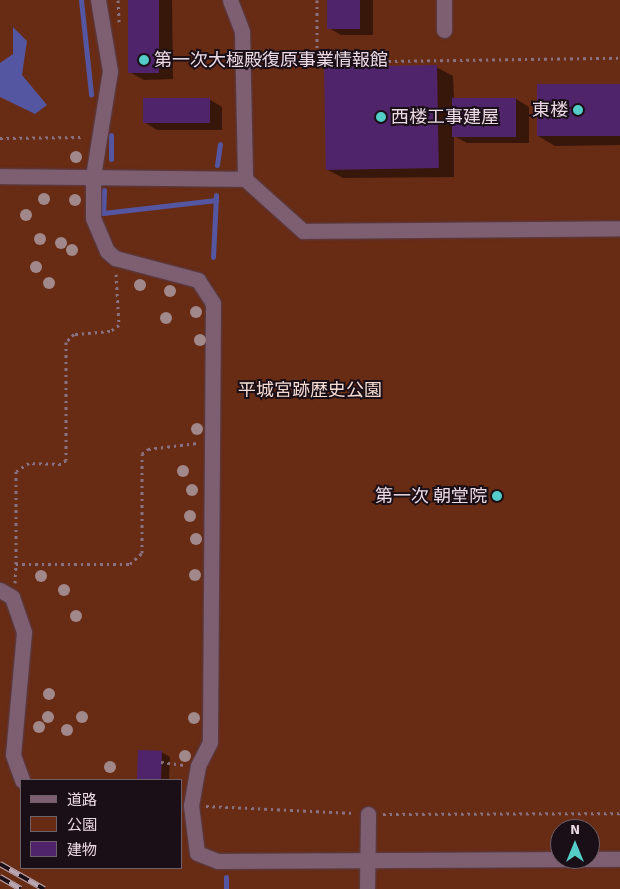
<!DOCTYPE html>
<meta charset="utf-8">
<style>
body{margin:0}
#map{position:relative;width:620px;height:889px;overflow:hidden;background:#3b2132;font-family:Signika,"Noto Sans JP",sans-serif}
div>[style]{position:absolute}
.green>*{inset:0;background:#682b14}
.water>*{inset:0;background:#5556a2}
.shadow>*{inset:0;background:#0007}
.stream>*{height:5px;margin:-2.5px;padding:0 2.5px;transform-origin:2.5px;border-radius:2.5px;background:#5556a2}
.building>*{inset:0;background:#50246a;transform-origin:0 0}
.path>*{height:3px;margin-top:-1.5px;transform-origin:0;background:repeating-linear-gradient(90deg,#897281 0 2.5px,transparent 0 6.5px)}
.roads{filter:drop-shadow(0 0 1px #563f4f) drop-shadow(0 0 1px #563f4f)}
.minor>*{height:15px;margin:-7.5px;padding:0 7.5px;transform-origin:7.5px;border-radius:7.5px;background:#7e5f72}
.rail>*{height:5.5px;margin-top:-2.75px;transform-origin:0;background:repeating-linear-gradient(90deg,#1b0f17 0 11px,#baa6b2 0 22px);box-sizing:border-box;border-block:1px solid #baa6b2}
.trees>*{width:12px;height:12px;margin:-6px;border-radius:50%;background:#a1888b}
.dots>*{width:14px;height:14px;translate:-50% -50%;box-sizing:border-box;border:2px solid #1b0f17;border-radius:50%}
span{translate:-50% -50%;white-space:nowrap;text-align:center;line-height:1.15;-webkit-text-stroke:4px #1b0f17;paint-order:stroke}
.poi-label{font-size:18px;color:#ebd9e4}
.left{translate:0 -50%;text-align:left}
.right{translate:-100% -50%;text-align:right}
.park-label{font-size:18px;color:#f5dcd3}
.legend{position:absolute;left:20px;top:779px;width:162px;height:90px;box-sizing:border-box;background:#1b0f17;border:1px solid #6e6069;margin:0;padding:6px 9px;list-style:none;font-size:15px;color:#ebd9e4}
.legend li{display:flex;align-items:center;gap:10px;height:25px}
.legend b{width:25px;border:1px solid #6e6069}
.north{position:absolute;left:550px;top:819px;width:50px;height:50px;box-sizing:border-box;background:#1b0f17;border:1px solid #6e6069;border-radius:50%;rotate:0deg;font-size:14px;font-weight:700;line-height:20px;text-align:center;color:#ebd9e4}
.north::after{content:'';display:block;margin:auto;width:18px;height:22px;background:#54cdc8;clip-path:polygon(50% 0,100% 100%,50% 72%,0 100%)}
</style>
<div id="map">
<div class="green">
<i style="clip-path:polygon(evenodd,0 0,620px 0,620px 889px,0 889px,0 0,21px 780px,181px 780px,181px 868px,21px 868px,21px 780px,0 0,560px 829px,590px 829px,590px 859px,560px 859px,560px 829px)"></i>
</div>
<div class="water">
<i style="clip-path:polygon(13px 27px,27px 41px,22px 75px,47px 105px,35px 114px,0 97px,0 63px,13px 54px)"></i>
</div>
<div class="shadow">
<i style="clip-path:polygon(130px 0,172px 0,173px 79px,144px 80px,131px 73px)"></i>
<i style="clip-path:polygon(328px 0,373px 0,373px 35px,341px 35px,329px 28px)"></i>
<i style="clip-path:polygon(436px 67px,453px 76px,454px 99px,516px 99px,529px 107px,529px 143px,467px 143px,454px 136px,454px 177px,343px 178px,326px 169px)"></i>
<i style="clip-path:polygon(620px 85px,620px 145px,555px 146px,538px 136px)"></i>
<i style="clip-path:polygon(209px 99px,222px 107px,222px 130px,157px 130px,144px 122px)"></i>
<i style="clip-path:polygon(161px 752px,170px 757px,169px 780px,139px 779px)"></i>
</div>
<div class="stream">
<i style="left:81px;top:0;width:95px;rotate:83.9deg"></i>
<i style="left:111px;top:159px;width:24px;rotate:-90deg"></i>
<i style="left:217px;top:165px;width:21px;rotate:-82deg"></i>
<i style="left:104px;top:190px;width:23px;rotate:92deg"></i>
<i style="left:103px;top:213px;width:114px;rotate:-6.6deg"></i>
<i style="left:213px;top:257px;width:62px;rotate:-87.2deg"></i>
<i style="left:226px;top:889px;width:12px;rotate:-90deg"></i>
</div>
<div class="building">
<i style="left:128px;top:0;width:31px;height:73px"></i>
<i style="left:327px;top:0;width:33px;height:29px"></i>
<i style="left:437px;top:65px;width:103px;height:113px;rotate:89deg"></i>
<i style="left:620px;top:84px;width:52px;height:83px;rotate:90deg"></i>
<i style="left:143px;top:98px;width:67px;height:25px"></i>
<i style="left:452px;top:98px;width:64px;height:39px"></i>
<i style="left:138px;top:750px;width:24px;height:30px;rotate:2deg"></i>
</div>
<div class="path">
<i style="left:118px;top:0;width:22px;rotate:87deg"></i>
<i style="left:317px;top:0;width:62px;rotate:90deg"></i>
<i style="left:317px;top:62px;width:303px;rotate:-0.8deg"></i>
<i style="left:0;top:138px;width:84px;rotate:-0.7deg"></i>
<i style="left:116px;top:274px;width:51px;rotate:86.6deg"></i>
<i style="left:119px;top:325px;width:11px;rotate:146deg"></i>
<i style="left:110px;top:331px;width:36px;rotate:175deg"></i>
<i style="left:74px;top:334px;width:11px;rotate:135deg"></i>
<i style="left:66px;top:342px;width:118px;rotate:90deg"></i>
<i style="left:66px;top:460px;width:6px;rotate:141deg"></i>
<i style="left:61px;top:464px;width:32px;rotate:-178deg"></i>
<i style="left:29px;top:463px;width:15px;rotate:148deg"></i>
<i style="left:16px;top:471px;width:93px;rotate:90deg"></i>
<i style="left:16px;top:564px;width:114px"></i>
<i style="left:130px;top:564px;width:16px;rotate:-43deg"></i>
<i style="left:142px;top:553px;width:99px;rotate:-90deg"></i>
<i style="left:142px;top:454px;width:8px;rotate:-40deg"></i>
<i style="left:148px;top:449px;width:50px;rotate:-6.8deg"></i>
<i style="left:15px;top:583px;width:19px;rotate:-87deg"></i>
<i style="left:161px;top:762px;width:24px;rotate:7deg"></i>
<i style="left:206px;top:806px;width:148px;rotate:2.7deg"></i>
<i style="left:383px;top:814px;width:237px;rotate:-0.2deg"></i>
</div>
<div class="roads">
<div class="minor">
<i style="left:98px;top:0;width:72px;rotate:80.4deg"></i>
<i style="left:110px;top:71px;width:106px;rotate:99.2deg"></i>
<i style="left:93px;top:176px;width:42px;rotate:90deg"></i>
<i style="left:93px;top:218px;width:36px;rotate:67deg"></i>
<i style="left:107px;top:251px;width:11px;rotate:41deg"></i>
<i style="left:115px;top:258px;width:86px;rotate:14.8deg"></i>
<i style="left:198px;top:280px;width:27px;rotate:57deg"></i>
<i style="left:213px;top:303px;width:439px;rotate:90.4deg"></i>
<i style="left:210px;top:742px;width:27px;rotate:117deg"></i>
<i style="left:198px;top:766px;width:40px;rotate:100deg"></i>
<i style="left:191px;top:805px;width:48px;rotate:82.9deg"></i>
<i style="left:197px;top:853px;width:22px;rotate:21deg"></i>
<i style="left:218px;top:861px;width:402px;rotate:-0.3deg"></i>
<i style="left:230px;top:0;width:34px;rotate:69deg"></i>
<i style="left:242px;top:32px;width:147px;rotate:88.8deg"></i>
<i style="left:444px;top:0;width:30px;rotate:90deg"></i>
<i style="left:0;top:176px;width:245px;rotate:0.7deg"></i>
<i style="left:245px;top:179px;width:78px;rotate:41.9deg"></i>
<i style="left:303px;top:231px;width:317px;rotate:-0.5deg"></i>
<i style="left:0;top:590px;width:14px;rotate:30deg"></i>
<i style="left:12px;top:597px;width:37px;rotate:71deg"></i>
<i style="left:24px;top:632px;width:123px;rotate:95.1deg"></i>
<i style="left:13px;top:755px;width:27px;rotate:70deg"></i>
<i style="left:367px;top:889px;width:75px;rotate:-89.2deg"></i>
</div>
</div>
<div class="rail">
<i style="left:0;top:864px;width:51px;rotate:29.6deg"></i>
<i style="left:0;top:877px;width:24px;rotate:30deg"></i>
</div>
<div class="trees">
<i style="left:76px;top:157px"></i>
<i style="left:44px;top:199px"></i>
<i style="left:75px;top:200px"></i>
<i style="left:26px;top:215px"></i>
<i style="left:40px;top:239px"></i>
<i style="left:61px;top:243px"></i>
<i style="left:72px;top:250px"></i>
<i style="left:36px;top:267px"></i>
<i style="left:49px;top:283px"></i>
<i style="left:140px;top:285px"></i>
<i style="left:170px;top:291px"></i>
<i style="left:196px;top:312px"></i>
<i style="left:166px;top:318px"></i>
<i style="left:200px;top:340px"></i>
<i style="left:197px;top:429px"></i>
<i style="left:183px;top:471px"></i>
<i style="left:192px;top:490px"></i>
<i style="left:190px;top:516px"></i>
<i style="left:196px;top:539px"></i>
<i style="left:195px;top:575px"></i>
<i style="left:41px;top:576px"></i>
<i style="left:64px;top:590px"></i>
<i style="left:76px;top:616px"></i>
<i style="left:49px;top:694px"></i>
<i style="left:48px;top:717px"></i>
<i style="left:82px;top:717px"></i>
<i style="left:194px;top:718px"></i>
<i style="left:39px;top:727px"></i>
<i style="left:67px;top:730px"></i>
<i style="left:185px;top:756px"></i>
<i style="left:110px;top:767px"></i>
</div>
<div class="dots">
<i style="left:144px;top:60px;background:#54cdc8"></i>
<i style="left:578px;top:110px;background:#54cdc8"></i>
<i style="left:381px;top:117px;background:#54cdc8"></i>
<i style="left:497px;top:496px;background:#54cdc8"></i>
</div>
<div class="poi-label">
<span class="left" style="left:154px;top:60px">第一次大極殿復原事業情報館</span>
<span class="right" style="left:568px;top:110px">東楼</span>
<span class="left" style="left:391px;top:117px">西楼工事建屋</span>
<span class="right" style="left:487px;top:496px">第一次 朝堂院</span>
</div>
<div class="park-label">
<span style="left:310px;top:390px">平城宮跡歴史公園</span>
</div>
<ul class="legend">
<li><b style="height:6px;background:#7e5f72"></b>道路</li>
<li><b style="height:14px;background:#682b14"></b>公園</li>
<li><b style="height:14px;background:#50246a"></b>建物</li>
</ul>
<div class="north">N</div>
</div>
